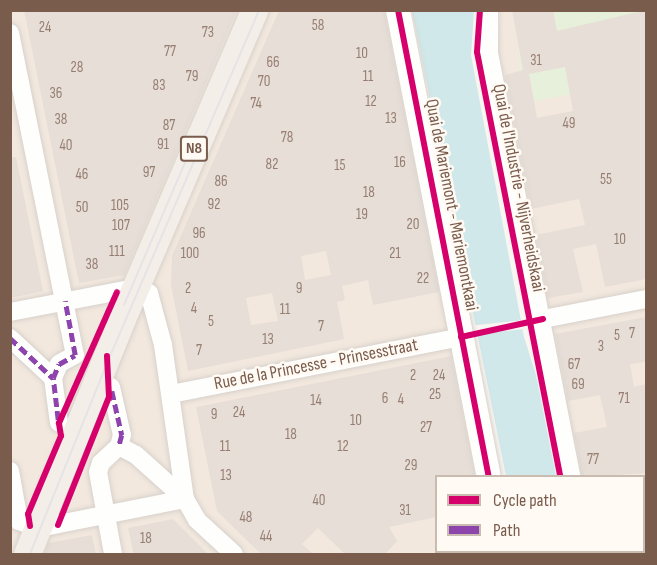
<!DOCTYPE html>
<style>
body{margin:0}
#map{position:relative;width:657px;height:565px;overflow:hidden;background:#f9f5f0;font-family:"Sofia Sans Condensed",sans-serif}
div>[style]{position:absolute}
.residential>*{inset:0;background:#f2e8de}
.green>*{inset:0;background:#e7f0db}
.water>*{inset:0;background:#d0e8ea}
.pier>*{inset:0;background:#f9f5f0;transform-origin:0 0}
.building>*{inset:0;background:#e6ded7}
.street-tunnel>*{height:18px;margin-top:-9px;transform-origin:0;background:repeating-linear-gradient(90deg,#d9cfc7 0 18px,transparent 0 27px)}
.roads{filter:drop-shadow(0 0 2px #d7d1cb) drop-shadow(0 0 2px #d7d1cb)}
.street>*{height:18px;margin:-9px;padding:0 9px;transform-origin:9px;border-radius:9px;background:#fefefd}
.secondary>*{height:24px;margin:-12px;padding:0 12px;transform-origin:12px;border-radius:12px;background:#fefefd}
.primary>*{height:27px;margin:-13.5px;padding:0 13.5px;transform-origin:13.5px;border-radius:13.5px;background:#f3eee8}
.tram>*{height:1.5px;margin:-0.75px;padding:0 0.75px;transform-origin:0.75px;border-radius:0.75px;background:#e6e3e7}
.quiet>*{height:4.5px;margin-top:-2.25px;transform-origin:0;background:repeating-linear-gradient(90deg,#8e44ad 0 9px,transparent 0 13.5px)}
.cycleway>*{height:6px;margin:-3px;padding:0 3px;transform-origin:3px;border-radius:3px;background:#d6006c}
span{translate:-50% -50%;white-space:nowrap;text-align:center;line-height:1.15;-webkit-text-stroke:5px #fffaf3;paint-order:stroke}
.number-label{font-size:15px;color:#977e72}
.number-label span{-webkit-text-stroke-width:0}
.shield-label span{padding:2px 4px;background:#fffaf3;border:2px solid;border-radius:4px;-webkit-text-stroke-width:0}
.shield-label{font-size:16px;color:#7a5c4d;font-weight:700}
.street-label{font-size:18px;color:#7a5c4d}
.frame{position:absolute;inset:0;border:12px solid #7a5c4d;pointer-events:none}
.legend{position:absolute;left:435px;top:475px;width:210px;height:78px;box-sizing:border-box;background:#fffaf3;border:2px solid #cabbb1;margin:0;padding:8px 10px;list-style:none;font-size:18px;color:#7a5c4d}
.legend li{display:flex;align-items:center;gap:12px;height:30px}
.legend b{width:30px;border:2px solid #cabbb1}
</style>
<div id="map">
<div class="residential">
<i style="clip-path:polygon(10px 11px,387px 11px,484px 476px,436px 476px,436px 552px,500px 554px,11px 554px)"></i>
<i style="clip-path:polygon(500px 11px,646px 11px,646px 554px,590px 554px,589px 552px,644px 552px,644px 476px,575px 476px,497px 59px)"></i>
</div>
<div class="green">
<i style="clip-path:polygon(553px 11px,646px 11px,646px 146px,640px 148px,621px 85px,534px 101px,528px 70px,520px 71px,518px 46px)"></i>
</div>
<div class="water">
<i style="clip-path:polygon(412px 11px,474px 11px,471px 55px,524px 337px,536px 375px,556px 476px,506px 476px)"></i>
</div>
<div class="pier">
<i style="left:524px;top:320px;width:9px;height:50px;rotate:84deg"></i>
</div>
<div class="building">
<i style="clip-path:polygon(24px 10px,237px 10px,124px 275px,79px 283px)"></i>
<i style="clip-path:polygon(evenodd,279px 10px,384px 10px,439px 292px,373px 305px,368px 280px,342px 286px,345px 300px,337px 302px,344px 339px,188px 371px,171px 285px,172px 256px,279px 10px,326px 251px,331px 275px,305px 280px,301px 256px,326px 251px,279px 10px,272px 293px,278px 321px,251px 325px,246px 298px,272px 293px)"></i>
<i style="clip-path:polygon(evenodd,512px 10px,553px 10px,557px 31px,646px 10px,646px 279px,605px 287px,596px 244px,573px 249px,583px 292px,548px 298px,536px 235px,585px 225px,579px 199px,531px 209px,505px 75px,523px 70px,512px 10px,565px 67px,573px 111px,537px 118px,529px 74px,565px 67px)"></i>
<i style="clip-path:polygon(16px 157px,43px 291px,10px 298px,10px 158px)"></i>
<i style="clip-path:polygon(646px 317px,645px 362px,630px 364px,634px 387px,646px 384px,646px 473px,582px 477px,574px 433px,607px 427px,600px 395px,568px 401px,555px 334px)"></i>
<i style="clip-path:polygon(451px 356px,475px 477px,436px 477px,436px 517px,389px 527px,397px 541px,384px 555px,346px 555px,318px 528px,302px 544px,314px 555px,262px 555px,217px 511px,196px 407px)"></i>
<i style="clip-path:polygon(173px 519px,209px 555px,134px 555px,128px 528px)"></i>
<i style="clip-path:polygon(92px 535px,96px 555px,44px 555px,48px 543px)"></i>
</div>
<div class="street-tunnel">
<i style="left:644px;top:508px;width:2px;rotate:-27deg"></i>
</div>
<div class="roads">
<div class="street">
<i style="left:489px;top:10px;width:43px;rotate:90deg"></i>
<i style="left:489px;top:53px;width:431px;rotate:79deg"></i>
<i style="left:10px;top:33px;width:328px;rotate:78.6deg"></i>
<i style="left:75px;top:355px;width:18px;rotate:151deg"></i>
<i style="left:59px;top:364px;width:15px;rotate:113deg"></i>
<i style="left:53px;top:378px;width:45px;rotate:82.4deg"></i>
<i style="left:10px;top:312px;width:123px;rotate:-10.8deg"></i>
<i style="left:131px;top:289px;width:18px;rotate:13deg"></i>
<i style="left:149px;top:293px;width:54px;rotate:74.9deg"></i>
<i style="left:163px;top:345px;width:156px;rotate:81.9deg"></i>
<i style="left:185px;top:499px;width:150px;rotate:168.8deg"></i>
<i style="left:38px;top:528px;width:20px;rotate:-160deg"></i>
<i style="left:19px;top:521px;width:51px;rotate:-100.2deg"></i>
<i style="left:543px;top:319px;width:105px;rotate:-11deg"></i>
<i style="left:10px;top:338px;width:59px;rotate:42.9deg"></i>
<i style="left:111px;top:387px;width:49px;rotate:77.1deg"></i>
<i style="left:122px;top:435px;width:11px;rotate:105deg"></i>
<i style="left:119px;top:446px;width:25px;rotate:137deg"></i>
<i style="left:101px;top:463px;width:9px;rotate:108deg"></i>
<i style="left:98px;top:472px;width:83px;rotate:79.6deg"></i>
<i style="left:171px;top:394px;width:296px;rotate:-11.1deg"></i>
<i style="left:119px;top:446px;width:19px;rotate:28deg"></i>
<i style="left:136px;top:455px;width:66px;rotate:41.9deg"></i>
<i style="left:185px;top:499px;width:24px;rotate:60deg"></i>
<i style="left:197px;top:520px;width:50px;rotate:42.6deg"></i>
<i style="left:585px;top:552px;width:2px;rotate:63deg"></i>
</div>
<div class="secondary">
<i style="left:398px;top:10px;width:475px;rotate:79deg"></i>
<i style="left:504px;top:552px;width:2px;rotate:63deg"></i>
</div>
<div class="primary">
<i style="left:27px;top:554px;width:266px;rotate:-68deg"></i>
<i style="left:127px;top:307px;width:323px;rotate:-66.8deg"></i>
</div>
</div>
<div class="tram">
<i style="left:124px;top:305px;width:162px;rotate:-66.8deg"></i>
<i style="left:30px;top:554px;width:208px;rotate:-68deg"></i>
<i style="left:108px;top:361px;width:382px;rotate:-66.7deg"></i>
</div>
<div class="quiet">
<i style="left:10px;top:338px;width:59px;rotate:42.9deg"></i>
<i style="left:112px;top:391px;width:45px;rotate:77.2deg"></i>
<i style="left:122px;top:435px;width:11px;rotate:105deg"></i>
<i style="left:58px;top:420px;width:42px;rotate:-96.8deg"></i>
<i style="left:53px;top:378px;width:15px;rotate:-67deg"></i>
<i style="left:59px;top:364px;width:18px;rotate:-29deg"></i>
<i style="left:75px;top:355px;width:55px;rotate:-100.5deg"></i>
<i style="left:644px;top:508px;width:2px;rotate:-27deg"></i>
</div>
<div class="cycleway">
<i style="left:398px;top:10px;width:475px;rotate:79deg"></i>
<i style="left:480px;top:10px;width:42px;rotate:94.1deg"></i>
<i style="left:477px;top:52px;width:432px;rotate:78.9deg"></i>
<i style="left:461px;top:337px;width:84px;rotate:-12.4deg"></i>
<i style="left:58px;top:525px;width:138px;rotate:-68.3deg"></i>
<i style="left:109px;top:397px;width:41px;rotate:-92.8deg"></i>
<i style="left:30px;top:526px;width:12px;rotate:-99deg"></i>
<i style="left:28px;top:514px;width:85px;rotate:-67.1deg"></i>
<i style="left:61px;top:436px;width:13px;rotate:-99deg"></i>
<i style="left:59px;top:423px;width:143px;rotate:-66.1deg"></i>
</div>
<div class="number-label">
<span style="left:318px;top:26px">58</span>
<span style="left:45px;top:28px">24</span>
<span style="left:208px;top:33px">73</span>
<span style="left:170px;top:52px">77</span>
<span style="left:362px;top:54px">10</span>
<span style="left:536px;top:61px">31</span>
<span style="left:273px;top:63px">66</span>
<span style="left:77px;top:68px">28</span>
<span style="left:192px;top:77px">79</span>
<span style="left:368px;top:77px">11</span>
<span style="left:264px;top:82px">70</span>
<span style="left:159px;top:86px">83</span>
<span style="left:56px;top:94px">36</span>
<span style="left:371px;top:102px">12</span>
<span style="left:256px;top:104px">74</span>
<span style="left:391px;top:119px">13</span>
<span style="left:61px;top:120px">38</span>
<span style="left:569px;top:124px">49</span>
<span style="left:169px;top:126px">87</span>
<span style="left:287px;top:138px">78</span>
<span style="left:163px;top:145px">91</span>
<span style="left:66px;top:146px">40</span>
<span style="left:400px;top:163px">16</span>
<span style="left:272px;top:165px">82</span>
<span style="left:340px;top:166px">15</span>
<span style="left:149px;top:173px">97</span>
<span style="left:82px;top:175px">46</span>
<span style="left:606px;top:180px">55</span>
<span style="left:221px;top:182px">86</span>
<span style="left:369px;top:193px">18</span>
<span style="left:214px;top:205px">92</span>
<span style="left:120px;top:206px">105</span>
<span style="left:82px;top:208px">50</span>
<span style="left:362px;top:215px">19</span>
<span style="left:413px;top:225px">20</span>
<span style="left:121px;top:226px">107</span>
<span style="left:199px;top:234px">96</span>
<span style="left:620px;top:240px">10</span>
<span style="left:117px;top:252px">111</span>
<span style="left:190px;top:254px">100</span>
<span style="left:395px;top:254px">21</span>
<span style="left:92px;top:265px">38</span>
<span style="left:423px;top:279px">22</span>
<span style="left:188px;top:289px">2</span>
<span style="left:299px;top:289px">9</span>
<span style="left:194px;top:309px">4</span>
<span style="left:285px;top:310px">11</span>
<span style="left:211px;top:322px">5</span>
<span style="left:321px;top:327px">7</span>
<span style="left:632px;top:334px">7</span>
<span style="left:617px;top:336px">5</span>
<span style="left:268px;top:340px">13</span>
<span style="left:601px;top:347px">3</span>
<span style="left:199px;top:351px">7</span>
<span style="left:574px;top:365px">67</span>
<span style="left:413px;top:376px">2</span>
<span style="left:439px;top:376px">24</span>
<span style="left:578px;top:385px">69</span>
<span style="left:435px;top:395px">25</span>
<span style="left:385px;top:399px">6</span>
<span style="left:624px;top:399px">71</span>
<span style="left:401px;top:400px">4</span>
<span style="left:316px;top:401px">14</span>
<span style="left:239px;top:413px">24</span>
<span style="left:214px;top:415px">9</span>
<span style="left:356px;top:421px">10</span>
<span style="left:426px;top:428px">27</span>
<span style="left:291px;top:435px">18</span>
<span style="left:225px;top:447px">11</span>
<span style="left:343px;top:447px">12</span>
<span style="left:593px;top:460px">77</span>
<span style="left:411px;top:466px">29</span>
<span style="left:226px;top:476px">13</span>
<span style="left:319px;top:501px">40</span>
<span style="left:405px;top:511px">31</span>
<span style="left:246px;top:518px">48</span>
<span style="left:266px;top:537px">44</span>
<span style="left:146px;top:539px">18</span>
</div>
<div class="shield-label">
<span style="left:194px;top:149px">N8</span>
</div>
<div class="street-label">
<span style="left:518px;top:188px;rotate:79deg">Quai de l'Industrie - Nijverheidskaai</span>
<span style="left:451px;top:205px;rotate:79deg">Quai de Mariemont - Mariemontkaai</span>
<span style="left:316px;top:365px;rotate:-11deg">Rue de la Princesse - Prinsesstraat</span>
</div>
<div class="frame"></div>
<ul class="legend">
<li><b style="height:8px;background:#d6006c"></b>Cycle path</li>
<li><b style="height:8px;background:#8e44ad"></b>Path</li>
</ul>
</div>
